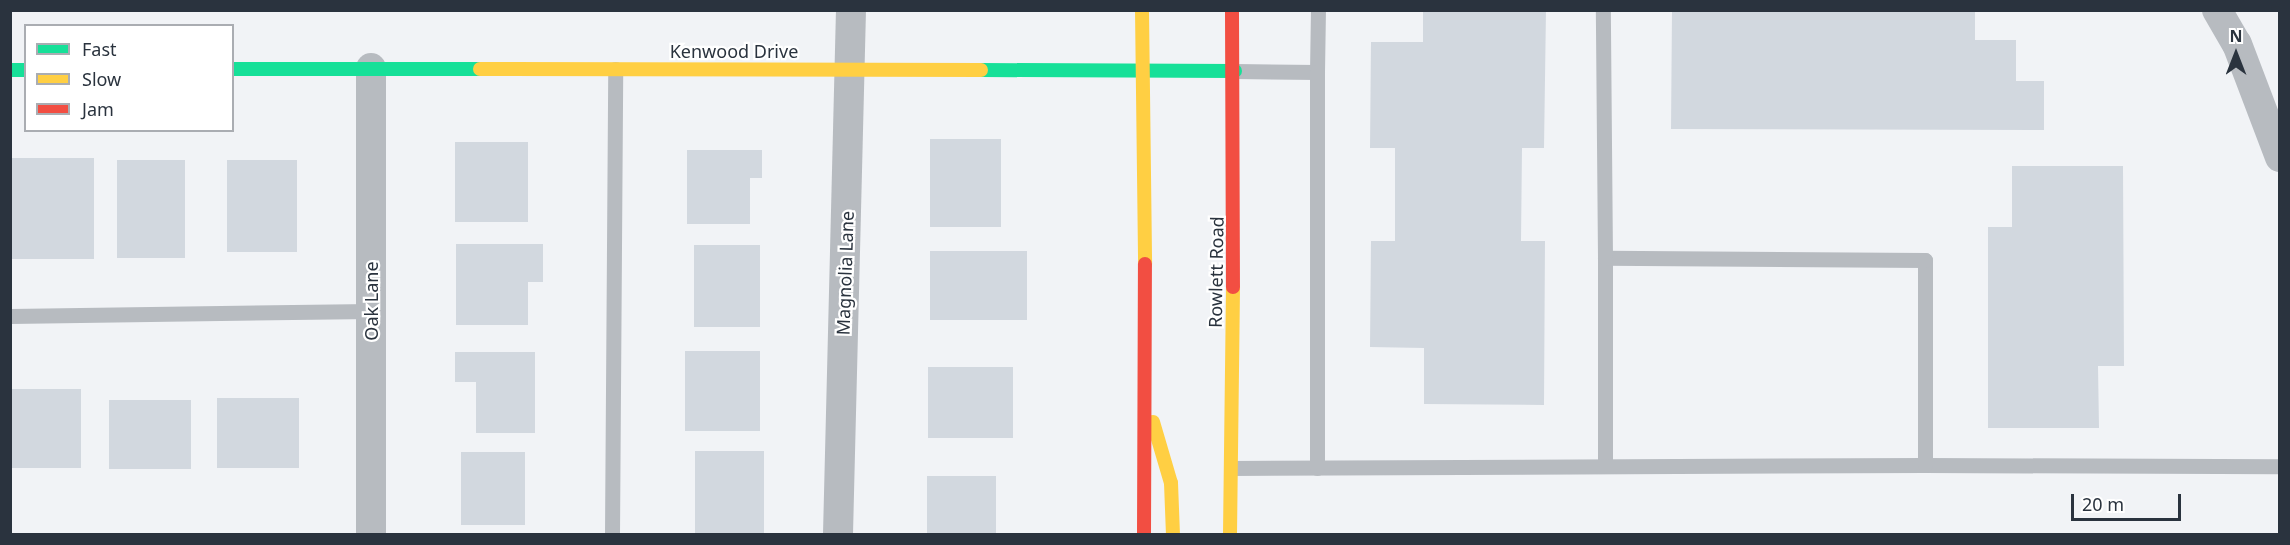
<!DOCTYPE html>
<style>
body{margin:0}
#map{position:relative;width:2290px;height:545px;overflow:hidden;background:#f1f3f6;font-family:"Noto Sans",sans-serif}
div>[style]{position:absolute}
.building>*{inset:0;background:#d2d8df;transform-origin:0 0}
.lane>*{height:15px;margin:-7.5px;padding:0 7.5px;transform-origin:7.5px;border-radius:7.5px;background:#b7bbc0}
.street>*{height:30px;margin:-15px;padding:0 15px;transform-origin:15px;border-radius:15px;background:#b7bbc0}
.fast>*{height:14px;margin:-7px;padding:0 7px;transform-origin:7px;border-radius:7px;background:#16e098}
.slow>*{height:14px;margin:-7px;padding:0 7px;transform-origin:7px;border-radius:7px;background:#ffcf43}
.jam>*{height:14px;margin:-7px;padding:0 7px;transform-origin:7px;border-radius:7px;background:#f24e42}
span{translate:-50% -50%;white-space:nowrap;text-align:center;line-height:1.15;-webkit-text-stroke:4.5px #fff;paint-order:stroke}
.street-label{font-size:18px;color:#2a333e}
.frame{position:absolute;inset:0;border:12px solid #2a333e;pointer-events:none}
.legend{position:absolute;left:24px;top:24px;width:210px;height:108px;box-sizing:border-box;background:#fff;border:2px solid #aaadb2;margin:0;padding:8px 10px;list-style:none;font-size:18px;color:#2a333e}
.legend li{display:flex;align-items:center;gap:12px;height:30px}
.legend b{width:30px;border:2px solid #aaadb2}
.north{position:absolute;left:2206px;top:24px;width:60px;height:60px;-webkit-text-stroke:4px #fff;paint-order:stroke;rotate:0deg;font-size:16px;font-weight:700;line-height:24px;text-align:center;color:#2a333e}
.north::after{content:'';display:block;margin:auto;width:21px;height:27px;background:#2a333e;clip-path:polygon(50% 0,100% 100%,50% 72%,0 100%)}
.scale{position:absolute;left:2071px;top:494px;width:110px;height:27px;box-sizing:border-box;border:3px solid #2a333e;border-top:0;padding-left:8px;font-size:18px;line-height:21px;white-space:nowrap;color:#2a333e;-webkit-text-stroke:4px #fff;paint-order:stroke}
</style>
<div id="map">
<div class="building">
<i style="clip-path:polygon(1423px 10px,1546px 10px,1544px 148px,1522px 148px,1521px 241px,1545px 241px,1544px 405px,1424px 404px,1424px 348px,1370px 347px,1371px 241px,1395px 241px,1395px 148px,1370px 148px,1371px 42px,1423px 42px)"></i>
<i style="clip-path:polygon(1672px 10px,1975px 10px,1975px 40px,2016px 40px,2016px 81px,2044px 81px,2044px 130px,1671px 129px)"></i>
<i style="left:930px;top:139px;width:71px;height:88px"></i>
<i style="left:455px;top:142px;width:73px;height:80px"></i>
<i style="clip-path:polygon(687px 150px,762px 150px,762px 178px,750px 178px,750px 224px,687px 224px)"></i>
<i style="left:11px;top:158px;width:83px;height:101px"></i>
<i style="left:117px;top:160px;width:68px;height:98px"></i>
<i style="left:227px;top:160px;width:70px;height:92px"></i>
<i style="clip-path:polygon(2012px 166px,2123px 166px,2124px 366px,2098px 366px,2099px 428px,1988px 428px,1988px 227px,2012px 227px)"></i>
<i style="clip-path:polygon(456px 244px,543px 244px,543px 282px,528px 282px,528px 325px,456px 325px)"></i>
<i style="left:694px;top:245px;width:66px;height:82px"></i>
<i style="left:930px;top:251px;width:97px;height:69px"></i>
<i style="left:685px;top:351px;width:75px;height:80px"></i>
<i style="clip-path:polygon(455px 352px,535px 352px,535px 433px,476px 433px,476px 382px,455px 382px)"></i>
<i style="left:928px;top:367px;width:85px;height:71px"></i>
<i style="left:10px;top:389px;width:71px;height:79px"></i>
<i style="left:217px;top:398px;width:82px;height:70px"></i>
<i style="left:109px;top:400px;width:82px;height:69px"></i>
<i style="left:695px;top:451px;width:69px;height:83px"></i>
<i style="left:461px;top:452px;width:64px;height:73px"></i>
<i style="left:927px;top:476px;width:69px;height:58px"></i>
</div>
<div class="lane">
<i style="left:1235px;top:71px;width:82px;rotate:0.7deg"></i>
<i style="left:1317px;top:72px;width:62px;rotate:-89.1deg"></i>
<i style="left:1605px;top:258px;width:208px;rotate:90deg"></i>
<i style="left:10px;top:316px;width:361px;rotate:-0.8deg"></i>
<i style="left:1925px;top:465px;width:355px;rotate:0.2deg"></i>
<i style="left:1231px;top:468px;width:694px;rotate:-0.25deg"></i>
<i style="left:1925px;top:465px;width:205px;rotate:-90deg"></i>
<i style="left:1925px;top:260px;width:320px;rotate:-179.6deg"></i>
<i style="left:1605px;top:258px;width:248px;rotate:-90.5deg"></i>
<i style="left:1317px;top:468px;width:396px;rotate:-90deg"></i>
<i style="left:612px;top:534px;width:465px;rotate:-89.6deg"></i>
</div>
<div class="street">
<i style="left:2217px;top:10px;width:39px;rotate:60deg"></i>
<i style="left:2237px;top:44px;width:121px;rotate:69.2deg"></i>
<i style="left:371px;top:68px;width:466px;rotate:90deg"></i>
<i style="left:838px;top:534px;width:524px;rotate:-88.58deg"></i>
</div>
<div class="fast">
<i style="left:232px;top:69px;width:248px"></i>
<i style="left:10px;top:70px;width:16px"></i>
<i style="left:981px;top:70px;width:254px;rotate:0.2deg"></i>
</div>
<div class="slow">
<i style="left:1142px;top:10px;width:254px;rotate:89.3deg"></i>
<i style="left:480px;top:69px;width:501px;rotate:0.11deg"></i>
<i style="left:1153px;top:422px;width:64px;rotate:73.6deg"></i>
<i style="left:1171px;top:483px;width:51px;rotate:87.8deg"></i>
<i style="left:1230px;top:534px;width:247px;rotate:-89.3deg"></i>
</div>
<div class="jam">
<i style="left:1232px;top:10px;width:277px;rotate:89.8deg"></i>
<i style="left:1144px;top:534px;width:270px;rotate:-89.8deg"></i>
</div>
<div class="street-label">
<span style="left:734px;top:51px">Kenwood Drive</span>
<span style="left:1216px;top:272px;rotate:-89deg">Rowlett Road</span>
<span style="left:845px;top:273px;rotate:-88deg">Magnolia Lane</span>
<span style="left:371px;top:301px;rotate:-90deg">Oak Lane</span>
</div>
<div class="frame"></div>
<ul class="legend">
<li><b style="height:8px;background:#16e098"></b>Fast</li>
<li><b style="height:8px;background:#ffcf43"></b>Slow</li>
<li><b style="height:8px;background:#f24e42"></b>Jam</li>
</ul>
<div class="north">N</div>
<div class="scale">20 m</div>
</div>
